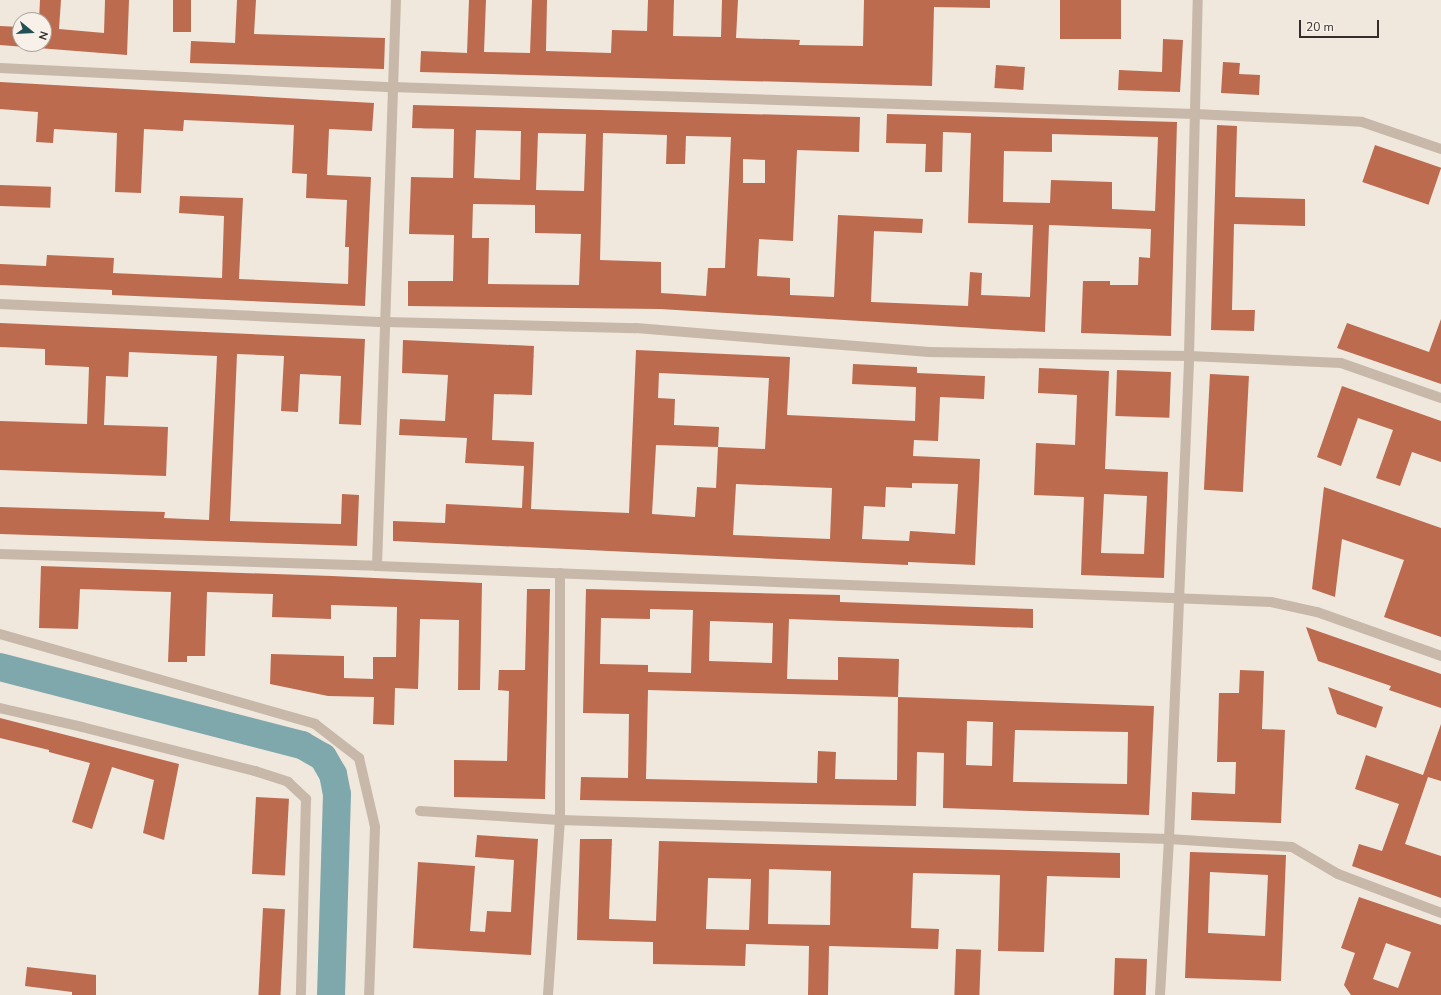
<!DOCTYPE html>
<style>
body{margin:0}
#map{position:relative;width:1441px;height:995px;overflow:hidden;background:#f0e7dd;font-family:"Nunito Sans",sans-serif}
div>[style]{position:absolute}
.canal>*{height:28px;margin:-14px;padding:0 14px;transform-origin:14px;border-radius:14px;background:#7ea8ab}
.building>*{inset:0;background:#bc6b4f;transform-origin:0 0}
.minor>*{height:10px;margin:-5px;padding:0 5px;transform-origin:5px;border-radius:5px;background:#c7b8a9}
span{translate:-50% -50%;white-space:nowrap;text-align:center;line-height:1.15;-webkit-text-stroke:3.5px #f8f1e9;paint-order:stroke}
.north{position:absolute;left:12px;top:12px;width:40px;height:40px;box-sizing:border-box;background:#f8f1e9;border:1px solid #aaa39c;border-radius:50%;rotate:108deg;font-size:11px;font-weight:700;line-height:16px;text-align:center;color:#352d29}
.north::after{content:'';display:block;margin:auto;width:14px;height:18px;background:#214f53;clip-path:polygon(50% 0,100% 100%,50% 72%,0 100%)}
.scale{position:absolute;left:1299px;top:20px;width:80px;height:18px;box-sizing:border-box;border:2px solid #352d29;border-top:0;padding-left:5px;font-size:12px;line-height:14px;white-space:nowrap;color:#352d29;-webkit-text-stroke:3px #f8f1e9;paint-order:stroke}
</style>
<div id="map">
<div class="canal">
<i style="left:0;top:667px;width:312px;rotate:14.5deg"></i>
<i style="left:302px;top:745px;width:24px;rotate:30deg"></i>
<i style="left:323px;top:757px;width:20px;rotate:60deg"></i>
<i style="left:333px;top:774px;width:20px;rotate:79deg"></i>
<i style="left:337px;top:794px;width:201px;rotate:91.7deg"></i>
</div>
<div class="building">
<i style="clip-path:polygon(40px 0,61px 0,59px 29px,104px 33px,105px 0,129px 0,127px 55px,0 45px,0 26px,20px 27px,20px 44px,44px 44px,44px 20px,39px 20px)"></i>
<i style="left:173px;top:0;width:18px;height:32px"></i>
<i style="clip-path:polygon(237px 0,256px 0,254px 34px,385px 38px,384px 69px,190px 63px,191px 41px,235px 43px)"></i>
<i style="clip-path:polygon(469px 0,486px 0,484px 52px,530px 53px,532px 0,547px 0,546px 51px,611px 53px,612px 30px,647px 31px,648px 0,674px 0,673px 36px,721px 37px,722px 0,738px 0,736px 38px,800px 40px,799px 45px,863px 46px,864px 0,990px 0,990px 8px,934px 7px,932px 86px,420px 72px,421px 51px,467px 53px)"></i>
<i style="left:1060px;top:0;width:61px;height:39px"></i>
<i style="clip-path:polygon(1163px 39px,1183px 40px,1180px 92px,1118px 90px,1119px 70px,1162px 72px)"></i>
<i style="clip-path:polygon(1223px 62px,1240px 63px,1239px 74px,1260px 75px,1259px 95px,1221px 93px)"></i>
<i style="left:996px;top:65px;width:29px;height:23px;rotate:4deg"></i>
<i style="clip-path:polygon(0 82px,374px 103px,372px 131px,329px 129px,327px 175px,371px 177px,365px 306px,112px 295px,112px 290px,0 285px,0 264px,46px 266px,47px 255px,114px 258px,113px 273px,222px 278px,224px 216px,179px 213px,180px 196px,243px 198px,239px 279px,348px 284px,349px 247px,345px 247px,347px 200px,306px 198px,307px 174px,292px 173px,294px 125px,184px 120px,183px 131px,144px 129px,141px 193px,115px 192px,117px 133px,54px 129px,53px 143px,36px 142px,38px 112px,0 109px)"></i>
<i style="clip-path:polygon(evenodd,413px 105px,860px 117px,859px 152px,797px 150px,793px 241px,759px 239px,757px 276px,790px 278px,790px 295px,834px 297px,838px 215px,923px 219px,922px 233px,874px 231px,871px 302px,968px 306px,970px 272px,982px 273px,981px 295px,1030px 297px,1033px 225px,968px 223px,971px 133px,943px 132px,942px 172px,925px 172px,926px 144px,886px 143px,887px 114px,1177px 122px,1171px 336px,1081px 333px,1083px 281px,1110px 281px,1110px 285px,1138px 285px,1139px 257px,1150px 258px,1151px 229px,1049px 225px,1045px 332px,660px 309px,408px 306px,408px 281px,453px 281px,454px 235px,409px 234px,411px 177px,453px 178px,454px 129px,412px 128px,413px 105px,476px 130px,521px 131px,520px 180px,474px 178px,476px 130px,413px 105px,538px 133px,586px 134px,584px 191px,536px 190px,538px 133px,413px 105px,603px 133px,667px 135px,666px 164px,685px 164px,686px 136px,731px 137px,725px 268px,708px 268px,706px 296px,661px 293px,661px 262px,600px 260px,603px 133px,413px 105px,1052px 134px,1158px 137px,1155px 211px,1112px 209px,1112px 182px,1051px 180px,1050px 203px,1003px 202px,1004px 151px,1052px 152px,1052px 134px,413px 105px,743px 159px,765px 160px,765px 183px,743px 183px,743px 159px,413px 105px,473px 204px,535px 205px,535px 233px,581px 234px,579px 285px,488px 284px,489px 238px,472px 238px,473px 204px)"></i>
<i style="clip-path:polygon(1217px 125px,1237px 126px,1235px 197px,1305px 199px,1305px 226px,1234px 224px,1232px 310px,1255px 310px,1254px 331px,1211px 330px)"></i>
<i style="left:1375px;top:145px;width:70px;height:39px;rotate:19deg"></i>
<i style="left:0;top:185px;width:51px;height:21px;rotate:2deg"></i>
<i style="clip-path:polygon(1441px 319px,1441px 384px,1337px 348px,1347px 323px,1429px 352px)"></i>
<i style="clip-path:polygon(0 323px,365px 339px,361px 425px,339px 424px,341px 376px,300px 374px,298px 412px,281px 411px,284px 356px,237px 354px,230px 521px,341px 524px,342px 494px,359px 495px,357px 546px,0 534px,0 507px,165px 512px,164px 518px,209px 520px,217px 356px,129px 352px,128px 377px,106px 376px,104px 425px,168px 427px,166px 476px,0 470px,0 421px,87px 424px,89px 367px,45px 365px,45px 349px,0 347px)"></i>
<i style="clip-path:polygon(evenodd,403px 340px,534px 346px,532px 395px,494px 394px,492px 440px,534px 442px,531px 509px,629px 513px,636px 350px,790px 357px,787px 415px,915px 421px,916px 387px,852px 384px,853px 364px,917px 367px,917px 373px,985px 376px,984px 399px,940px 397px,938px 441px,914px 440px,913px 456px,980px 459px,975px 565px,908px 562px,908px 565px,393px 541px,393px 521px,445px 523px,446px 504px,522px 508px,524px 466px,465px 463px,467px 438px,399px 435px,400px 419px,445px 421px,448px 375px,402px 373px,403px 340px,659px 373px,769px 378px,765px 449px,718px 447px,716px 488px,697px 487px,695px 517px,652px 514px,656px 445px,718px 447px,719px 427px,674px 425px,675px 399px,658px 398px,659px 373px,403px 340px,912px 483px,958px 484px,955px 534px,910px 531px,909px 541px,862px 539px,864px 506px,885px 507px,886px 487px,912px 488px,912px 483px,403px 340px,736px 484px,832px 488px,830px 539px,733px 535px,736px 484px)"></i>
<i style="clip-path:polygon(evenodd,1039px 368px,1109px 371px,1105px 469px,1168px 472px,1164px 578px,1081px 575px,1084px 497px,1034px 495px,1036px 443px,1075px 445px,1077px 395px,1038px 393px,1039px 368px,1104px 494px,1147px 496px,1144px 554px,1101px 553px,1104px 494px)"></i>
<i style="left:1117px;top:370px;width:54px;height:46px;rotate:2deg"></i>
<i style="left:1210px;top:374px;width:39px;height:116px;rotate:3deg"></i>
<i style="clip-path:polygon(1342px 386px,1441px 421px,1441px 462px,1412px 452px,1400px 486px,1376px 478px,1393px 430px,1358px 418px,1341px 466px,1317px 457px)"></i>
<i style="clip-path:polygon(1324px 487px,1441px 528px,1441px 637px,1384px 617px,1404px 560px,1342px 539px,1335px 597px,1312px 589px)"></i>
<i style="clip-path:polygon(41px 566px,332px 576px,482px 583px,480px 690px,458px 690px,459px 620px,420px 619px,418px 689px,395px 688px,394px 725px,373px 724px,374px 697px,328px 696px,270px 684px,271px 654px,344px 656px,344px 678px,373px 679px,373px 657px,396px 657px,397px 607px,331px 605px,331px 619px,272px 617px,273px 594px,207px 592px,205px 656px,187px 656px,187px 662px,168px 662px,171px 592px,80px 589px,78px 629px,39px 628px)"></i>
<i style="clip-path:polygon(527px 589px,550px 589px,545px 799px,454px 797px,454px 760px,507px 761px,509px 691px,498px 690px,499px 670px,525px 670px)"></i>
<i style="clip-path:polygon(evenodd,586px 589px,840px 595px,840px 602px,1033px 609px,1033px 628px,789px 619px,787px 679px,838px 680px,838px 657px,899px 659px,898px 697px,648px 690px,646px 779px,817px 783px,818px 751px,836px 752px,835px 779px,897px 780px,898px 697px,1154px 706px,1149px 815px,943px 808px,944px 753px,917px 752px,916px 806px,580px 800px,581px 777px,628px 778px,629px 714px,583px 713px,586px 589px,650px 609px,693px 610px,691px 673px,648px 672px,648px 665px,600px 664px,601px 618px,650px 619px,650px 609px,586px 589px,710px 621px,773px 623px,772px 663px,709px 661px,710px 621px,586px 589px,967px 721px,993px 722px,992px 766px,966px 765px,967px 721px,586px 589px,1015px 730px,1128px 732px,1127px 784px,1013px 782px,1015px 730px)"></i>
<i style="clip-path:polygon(1306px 627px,1441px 674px,1441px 708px,1389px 690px,1391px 686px,1318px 661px)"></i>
<i style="clip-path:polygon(1240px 670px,1264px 671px,1262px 729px,1285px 730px,1281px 823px,1191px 820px,1192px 792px,1235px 794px,1236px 762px,1217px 762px,1219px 693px,1239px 693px)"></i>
<i style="clip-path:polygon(1328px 687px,1383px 707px,1376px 728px,1337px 714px)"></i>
<i style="clip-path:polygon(0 718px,179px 764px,164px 840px,143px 833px,154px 780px,112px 767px,92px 829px,72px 822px,90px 763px,49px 752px,49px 750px,0 738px)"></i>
<i style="clip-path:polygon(1441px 724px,1441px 781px,1428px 777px,1405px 844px,1441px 856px,1441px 898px,1352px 866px,1359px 844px,1382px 851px,1399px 804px,1355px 789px,1366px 755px,1423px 775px)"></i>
<i style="left:256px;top:797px;width:33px;height:77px;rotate:3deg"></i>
<i style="clip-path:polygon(477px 835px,538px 839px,531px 955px,413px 948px,418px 862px,475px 866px,470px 931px,485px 932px,487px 911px,511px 912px,514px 860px,475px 857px)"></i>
<i style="clip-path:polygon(evenodd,580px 839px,612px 839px,609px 919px,656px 921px,659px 841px,1120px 853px,1120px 878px,1047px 876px,1044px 952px,998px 951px,1000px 875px,913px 873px,911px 928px,939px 929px,938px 949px,829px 946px,828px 995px,808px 995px,809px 946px,746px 944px,745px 966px,653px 964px,653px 942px,577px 940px,580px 839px,769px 869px,831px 871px,830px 925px,768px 924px,769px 869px,580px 839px,708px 878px,751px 879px,749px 930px,706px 929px,708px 878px)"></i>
<i style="clip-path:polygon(evenodd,1190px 852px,1286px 855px,1281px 981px,1185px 978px,1190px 852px,1210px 872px,1268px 875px,1265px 936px,1208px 933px,1210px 872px)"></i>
<i style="clip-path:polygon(evenodd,1359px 897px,1441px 925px,1441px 995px,1351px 995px,1344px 985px,1355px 953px,1341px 948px,1359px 897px,1386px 943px,1411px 952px,1398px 988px,1373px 979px,1386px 943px)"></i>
<i style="left:263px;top:908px;width:22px;height:87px;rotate:3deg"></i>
<i style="left:956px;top:949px;width:25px;height:46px;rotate:2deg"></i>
<i style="left:1115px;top:958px;width:32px;height:37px;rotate:2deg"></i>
<i style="clip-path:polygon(27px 967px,96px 975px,96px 995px,72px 995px,72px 992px,25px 986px)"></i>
</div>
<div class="minor">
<i style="left:0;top:68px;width:392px;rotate:2.8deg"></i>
<i style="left:392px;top:87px;width:803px;rotate:1.93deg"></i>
<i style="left:1195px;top:114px;width:167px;rotate:2.7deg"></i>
<i style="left:1362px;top:122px;width:83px;rotate:18.9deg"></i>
<i style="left:0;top:304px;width:385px;rotate:2.7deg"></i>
<i style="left:385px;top:322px;width:251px;rotate:1.4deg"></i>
<i style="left:636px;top:328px;width:294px;rotate:4.7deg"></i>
<i style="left:929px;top:352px;width:260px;rotate:0.9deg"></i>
<i style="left:1189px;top:356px;width:152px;rotate:2.6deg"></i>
<i style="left:1341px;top:363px;width:106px;rotate:19.3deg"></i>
<i style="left:0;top:554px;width:377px;rotate:1.8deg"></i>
<i style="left:377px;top:566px;width:895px;rotate:2.31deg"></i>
<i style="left:1271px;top:602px;width:47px;rotate:12.3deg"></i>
<i style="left:1317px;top:612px;width:132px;rotate:19.5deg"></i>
<i style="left:377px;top:566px;width:566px;rotate:-88.08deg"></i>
<i style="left:0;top:634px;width:328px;rotate:15.9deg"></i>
<i style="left:315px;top:724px;width:56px;rotate:37.7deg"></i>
<i style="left:359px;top:758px;width:71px;rotate:76.9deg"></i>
<i style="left:375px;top:827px;width:168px;rotate:92deg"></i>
<i style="left:0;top:708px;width:84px;rotate:13deg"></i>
<i style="left:82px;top:727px;width:179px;rotate:14.3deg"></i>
<i style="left:255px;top:771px;width:35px;rotate:18deg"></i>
<i style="left:288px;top:782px;width:25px;rotate:43deg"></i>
<i style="left:306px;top:799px;width:196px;rotate:91.5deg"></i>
<i style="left:420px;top:811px;width:140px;rotate:3.7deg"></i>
<i style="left:560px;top:820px;width:609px;rotate:1.79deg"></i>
<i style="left:1169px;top:839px;width:123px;rotate:3.7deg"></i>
<i style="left:1292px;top:847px;width:53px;rotate:30.4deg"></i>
<i style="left:1338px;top:874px;width:110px;rotate:20.7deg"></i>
<i style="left:548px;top:995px;width:175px;rotate:-86.1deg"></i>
<i style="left:560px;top:820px;width:247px;rotate:-90deg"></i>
<i style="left:1160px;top:995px;width:156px;rotate:-86.7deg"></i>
<i style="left:1169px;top:839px;width:483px;rotate:-87.6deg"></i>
<i style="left:1189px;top:356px;width:356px;rotate:-88.6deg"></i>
</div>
<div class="north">N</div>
<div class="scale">20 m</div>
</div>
